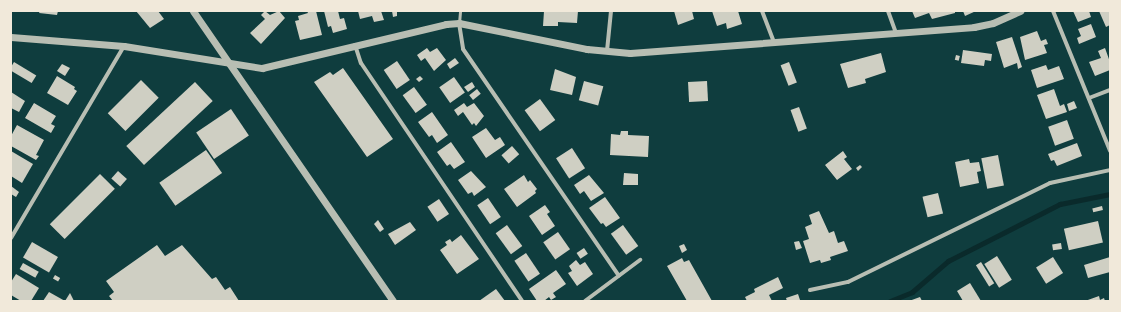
<!DOCTYPE html>
<style>
body{margin:0}
#map{position:relative;width:1121px;height:312px;overflow:hidden;background:#0f3d3e;font-family:"Fira Sans Condensed",sans-serif}
div>[style]{position:absolute}
.stream>*{height:5px;margin:-2.5px;padding:0 2.5px;transform-origin:2.5px;border-radius:2.5px;background:#0a2a2b}
.building>*{inset:0;background:#cfcfc3;transform-origin:0 0}
.service>*{height:3px;margin:-1.5px;padding:0 1.5px;transform-origin:1.5px;border-radius:1.5px;background:#b8beb3}
.minor>*{height:4px;margin:-2px;padding:0 2px;transform-origin:2px;border-radius:2px;background:#b8beb3}
.tertiary>*{height:7px;margin:-3.5px;padding:0 3.5px;transform-origin:3.5px;border-radius:3.5px;background:#b8beb3}
span{translate:-50% -50%;white-space:nowrap;text-align:center;line-height:1.15;-webkit-text-stroke:3px #f1e9da;paint-order:stroke}
.frame{position:absolute;inset:0;border:12px solid #f1e9da;pointer-events:none}
</style>
<div id="map">
<div class="stream">
<i style="left:890px;top:301px;width:24px;rotate:-22deg"></i>
<i style="left:912px;top:292px;width:48px;rotate:-40.7deg"></i>
<i style="left:948px;top:261px;width:126px;rotate:-27deg"></i>
<i style="left:1060px;top:204px;width:51px;rotate:-11.3deg"></i>
</div>
<div class="building">
<i style="clip-path:polygon(40px 11px,58px 11px,57px 15px,39px 13px)"></i>
<i style="clip-path:polygon(136px 11px,158px 11px,164px 19px,150px 28px)"></i>
<i style="clip-path:polygon(265px 11px,270px 15px,279px 11px,285px 18px,261px 44px,250px 33px,265px 19px,261px 15px)"></i>
<i style="clip-path:polygon(307px 11px,316px 11px,322px 35px,300px 40px,295px 21px,299px 20px,298px 16px,308px 13px)"></i>
<i style="clip-path:polygon(324px 11px,338px 11px,340px 19px,344px 18px,347px 29px,333px 33px,331px 26px,328px 27px)"></i>
<i style="clip-path:polygon(358px 11px,381px 11px,384px 20px,374px 22px,372px 16px,360px 19px)"></i>
<i style="clip-path:polygon(392px 11px,397px 11px,397px 16px,393px 17px)"></i>
<i style="clip-path:polygon(544px 11px,578px 11px,577px 23px,558px 22px,558px 26px,543px 26px)"></i>
<i style="clip-path:polygon(674px 11px,692px 11px,694px 19px,678px 25px)"></i>
<i style="clip-path:polygon(712px 11px,738px 11px,742px 24px,727px 29px,726px 23px,717px 26px)"></i>
<i style="clip-path:polygon(912px 11px,955px 11px,955px 13px,932px 19px,929px 13px,915px 18px)"></i>
<i style="clip-path:polygon(963px 11px,976px 11px,965px 16px)"></i>
<i style="clip-path:polygon(1073px 11px,1089px 11px,1091px 17px,1078px 22px)"></i>
<i style="clip-path:polygon(1099px 11px,1110px 11px,1110px 25px,1106px 27px)"></i>
<i style="clip-path:polygon(1091px 24px,1096px 37px,1079px 44px,1077px 38px,1081px 36px,1078px 29px)"></i>
<i style="clip-path:polygon(1037px 31px,1041px 41px,1046px 39px,1048px 44px,1044px 45px,1047px 53px,1025px 60px,1020px 37px)"></i>
<i style="clip-path:polygon(1012px 37px,1022px 67px,1018px 69px,1017px 63px,1004px 68px,996px 42px)"></i>
<i style="clip-path:polygon(427px 48px,430px 52px,437px 48px,446px 60px,434px 71px,425px 58px,421px 61px,417px 55px)"></i>
<i style="clip-path:polygon(1105px 48px,1110px 62px,1110px 70px,1095px 76px,1089px 62px,1101px 58px,1098px 51px)"></i>
<i style="clip-path:polygon(963px 50px,992px 54px,991px 61px,985px 60px,984px 66px,961px 63px)"></i>
<i style="clip-path:polygon(881px 53px,886px 72px,865px 79px,866px 83px,848px 88px,840px 64px)"></i>
<i style="left:956px;top:55px;width:4px;height:5px;rotate:14deg"></i>
<i style="clip-path:polygon(455px 58px,459px 63px,450px 69px,447px 64px)"></i>
<i style="left:397px;top:61px;width:23px;height:16px;rotate:56deg"></i>
<i style="left:14px;top:62px;width:26px;height:9px;rotate:31deg"></i>
<i style="left:789px;top:62px;width:22px;height:9px;rotate:69deg"></i>
<i style="clip-path:polygon(62px 64px,70px 68px,65px 76px,57px 71px)"></i>
<i style="clip-path:polygon(1046px 65px,1048px 70px,1059px 66px,1064px 79px,1037px 88px,1031px 70px)"></i>
<i style="clip-path:polygon(343px 68px,393px 139px,367px 157px,314px 82px,330px 72px,333px 75px)"></i>
<i style="clip-path:polygon(555px 69px,576px 77px,572px 95px,550px 90px)"></i>
<i style="clip-path:polygon(57px 76px,75px 87px,74px 89px,77px 91px,68px 105px,47px 93px)"></i>
<i style="clip-path:polygon(420px 76px,423px 79px,419px 82px,416px 79px)"></i>
<i style="left:454px;top:77px;width:19px;height:18px;rotate:55deg"></i>
<i style="left:141px;top:80px;width:25px;height:47px;rotate:45deg"></i>
<i style="left:584px;top:81px;width:20px;height:20px;rotate:15deg"></i>
<i style="left:707px;top:81px;width:20px;height:19px;rotate:87deg"></i>
<i style="left:195px;top:82px;width:26px;height:94px;rotate:47deg"></i>
<i style="clip-path:polygon(472px 82px,475px 87px,468px 92px,464px 87px)"></i>
<i style="left:414px;top:87px;width:22px;height:14px;rotate:54deg"></i>
<i style="left:477px;top:89px;width:6px;height:10px;rotate:51deg"></i>
<i style="clip-path:polygon(1054px 89px,1060px 106px,1064px 104px,1067px 112px,1046px 119px,1037px 95px)"></i>
<i style="clip-path:polygon(11px 92px,25px 101px,19px 112px,11px 108px)"></i>
<i style="left:540px;top:99px;width:26px;height:19px;rotate:54deg"></i>
<i style="clip-path:polygon(1074px 101px,1077px 108px,1069px 111px,1067px 104px)"></i>
<i style="clip-path:polygon(34px 103px,56px 116px,51px 124px,55px 126px,51px 133px,25px 118px)"></i>
<i style="clip-path:polygon(464px 103px,467px 107px,474px 103px,484px 116px,476px 126px,474px 123px,472px 125px,463px 112px,458px 116px,454px 110px)"></i>
<i style="left:799px;top:107px;width:23px;height:9px;rotate:70deg"></i>
<i style="left:231px;top:109px;width:32px;height:42px;rotate:56deg"></i>
<i style="clip-path:polygon(432px 112px,448px 135px,437px 143px,432px 135px,429px 137px,418px 122px)"></i>
<i style="left:1067px;top:120px;width:20px;height:20px;rotate:70deg"></i>
<i style="clip-path:polygon(17px 125px,44px 140px,36px 155px,39px 156px,36px 160px,11px 146px,11px 136px)"></i>
<i style="clip-path:polygon(486px 128px,495px 140px,500px 137px,505px 145px,486px 158px,472px 137px)"></i>
<i style="clip-path:polygon(621px 131px,628px 131px,628px 135px,649px 136px,648px 157px,610px 155px,611px 134px,620px 135px)"></i>
<i style="clip-path:polygon(451px 142px,465px 162px,454px 169px,450px 164px,447px 166px,437px 152px)"></i>
<i style="clip-path:polygon(1077px 143px,1082px 156px,1057px 166px,1054px 160px,1051px 161px,1048px 154px)"></i>
<i style="left:512px;top:146px;width:11px;height:14px;rotate:49deg"></i>
<i style="left:572px;top:148px;width:24px;height:19px;rotate:57deg"></i>
<i style="left:206px;top:150px;width:28px;height:57px;rotate:55deg"></i>
<i style="clip-path:polygon(11px 151px,33px 164px,22px 183px,11px 176px)"></i>
<i style="clip-path:polygon(843px 151px,847px 157px,844px 159px,852px 169px,837px 180px,825px 165px)"></i>
<i style="left:998px;top:155px;width:31px;height:17px;rotate:79deg"></i>
<i style="clip-path:polygon(969px 159px,970px 163px,979px 162px,981px 171px,977px 172px,979px 183px,960px 187px,955px 162px)"></i>
<i style="clip-path:polygon(860px 165px,862px 167px,858px 171px,856px 168px)"></i>
<i style="left:118px;top:171px;width:12px;height:10px;rotate:42deg"></i>
<i style="clip-path:polygon(471px 171px,486px 187px,474px 196px,472px 192px,468px 194px,458px 180px)"></i>
<i style="clip-path:polygon(624px 173px,638px 174px,638px 185px,623px 185px)"></i>
<i style="left:100px;top:174px;width:21px;height:71px;rotate:45deg"></i>
<i style="clip-path:polygon(524px 175px,528px 182px,530px 180px,537px 189px,535px 191px,536px 193px,517px 207px,504px 189px)"></i>
<i style="clip-path:polygon(589px 175px,604px 193px,591px 201px,584px 191px,580px 194px,574px 185px)"></i>
<i style="clip-path:polygon(11px 186px,19px 192px,16px 197px,11px 194px)"></i>
<i style="left:938px;top:193px;width:21px;height:16px;rotate:76deg"></i>
<i style="clip-path:polygon(605px 197px,620px 218px,606px 227px,603px 223px,601px 224px,589px 208px)"></i>
<i style="left:488px;top:198px;width:23px;height:13px;rotate:56deg"></i>
<i style="left:439px;top:199px;width:18px;height:14px;rotate:56deg"></i>
<i style="clip-path:polygon(545px 205px,550px 212px,547px 214px,555px 226px,542px 235px,529px 216px)"></i>
<i style="left:1102px;top:206px;width:4px;height:10px;rotate:76deg"></i>
<i style="clip-path:polygon(819px 211px,829px 233px,834px 231px,838px 243px,844px 241px,848px 251px,830px 257px,831px 260px,821px 263px,820px 260px,810px 263px,803px 241px,809px 239px,805px 227px,812px 224px,809px 215px)"></i>
<i style="clip-path:polygon(378px 220px,384px 229px,380px 232px,374px 224px)"></i>
<i style="left:1098px;top:221px;width:22px;height:35px;rotate:77deg"></i>
<i style="clip-path:polygon(410px 222px,416px 230px,395px 245px,388px 234px)"></i>
<i style="left:507px;top:225px;width:26px;height:14px;rotate:54deg"></i>
<i style="left:623px;top:225px;width:26px;height:15px;rotate:54deg"></i>
<i style="left:558px;top:232px;width:21px;height:18px;rotate:55deg"></i>
<i style="clip-path:polygon(461px 235px,479px 259px,457px 274px,440px 250px,447px 245px,445px 242px,450px 239px,452px 242px)"></i>
<i style="clip-path:polygon(799px 241px,802px 248px,796px 250px,794px 242px)"></i>
<i style="left:32px;top:242px;width:30px;height:18px;rotate:30deg"></i>
<i style="left:1061px;top:243px;width:6px;height:9px;rotate:81deg"></i>
<i style="clip-path:polygon(684px 244px,687px 250px,682px 253px,679px 246px)"></i>
<i style="clip-path:polygon(157px 245px,165px 256px,182px 245px,212px 279px,216px 277px,225px 290px,230px 287px,239px 301px,113px 301px,109px 296px,114px 292px,106px 281px)"></i>
<i style="left:584px;top:248px;width:7px;height:9px;rotate:56deg"></i>
<i style="left:526px;top:253px;width:25px;height:14px;rotate:56deg"></i>
<i style="left:997px;top:256px;width:28px;height:15px;rotate:58deg"></i>
<i style="left:1053px;top:257px;width:19px;height:20px;rotate:58deg"></i>
<i style="clip-path:polygon(1110px 257px,1110px 272px,1088px 278px,1084px 265px)"></i>
<i style="clip-path:polygon(682px 258px,684px 262px,689px 260px,712px 301px,687px 301px,667px 266px)"></i>
<i style="clip-path:polygon(576px 260px,580px 265px,585px 262px,593px 274px,577px 286px,568px 273px,572px 271px,569px 266px)"></i>
<i style="left:981px;top:262px;width:25px;height:6px;rotate:58deg"></i>
<i style="left:23px;top:263px;width:18px;height:7px;rotate:29deg"></i>
<i style="clip-path:polygon(556px 270px,566px 284px,553px 293px,556px 297px,551px 300px,549px 297px,544px 301px,537px 301px,529px 289px)"></i>
<i style="clip-path:polygon(16px 274px,39px 288px,31px 301px,21px 301px,11px 295px,11px 282px)"></i>
<i style="left:55px;top:275px;width:6px;height:4px;rotate:31deg"></i>
<i style="clip-path:polygon(778px 277px,783px 288px,769px 295px,772px 301px,747px 301px,745px 297px,755px 292px,754px 289px)"></i>
<i style="clip-path:polygon(970px 283px,981px 301px,963px 301px,957px 291px)"></i>
<i style="clip-path:polygon(496px 289px,505px 301px,479px 301px)"></i>
<i style="clip-path:polygon(49px 292px,65px 301px,43px 301px)"></i>
<i style="clip-path:polygon(70px 293px,74px 301px,65px 301px)"></i>
<i style="clip-path:polygon(798px 294px,800px 300px,787px 301px,786px 298px)"></i>
<i style="clip-path:polygon(1099px 296px,1100px 300px,1104px 298px,1105px 301px,1085px 301px)"></i>
<i style="clip-path:polygon(920px 297px,922px 301px,909px 301px)"></i>
</div>
<div class="service">
<i style="left:459px;top:23px;width:12px;rotate:-85deg"></i>
</div>
<div class="minor">
<i style="left:762px;top:11px;width:33px;rotate:69deg"></i>
<i style="left:888px;top:11px;width:23px;rotate:70deg"></i>
<i style="left:1053px;top:11px;width:151px;rotate:67.8deg"></i>
<i style="left:459px;top:23px;width:26px;rotate:81deg"></i>
<i style="left:463px;top:49px;width:275px;rotate:55.5deg"></i>
<i style="left:355px;top:45px;width:19px;rotate:72deg"></i>
<i style="left:361px;top:63px;width:287px;rotate:55.9deg"></i>
<i style="left:607px;top:51px;width:40px;rotate:-84.3deg"></i>
<i style="left:1089px;top:98px;width:22px;rotate:-21deg"></i>
<i style="left:11px;top:238px;width:223px;rotate:-59.5deg"></i>
<i style="left:810px;top:290px;width:39px;rotate:-12deg"></i>
<i style="left:848px;top:282px;width:225px;rotate:-26.1deg"></i>
<i style="left:1050px;top:183px;width:61px;rotate:-12.2deg"></i>
<i style="left:585px;top:301px;width:69px;rotate:-36.7deg"></i>
</div>
<div class="tertiary">
<i style="left:193px;top:11px;width:352px;rotate:55.4deg"></i>
<i style="left:11px;top:37px;width:113px;rotate:4.6deg"></i>
<i style="left:124px;top:46px;width:140px;rotate:9.1deg"></i>
<i style="left:262px;top:68px;width:189px;rotate:-13.4deg"></i>
<i style="left:446px;top:24px;width:13px;rotate:-4deg"></i>
<i style="left:459px;top:23px;width:131px;rotate:11.5deg"></i>
<i style="left:587px;top:49px;width:43px;rotate:5.3deg"></i>
<i style="left:630px;top:53px;width:345px;rotate:-4.3deg"></i>
<i style="left:974px;top:27px;width:19px;rotate:-12deg"></i>
<i style="left:993px;top:23px;width:30px;rotate:-24deg"></i>
</div>
<div class="frame"></div>
</div>
